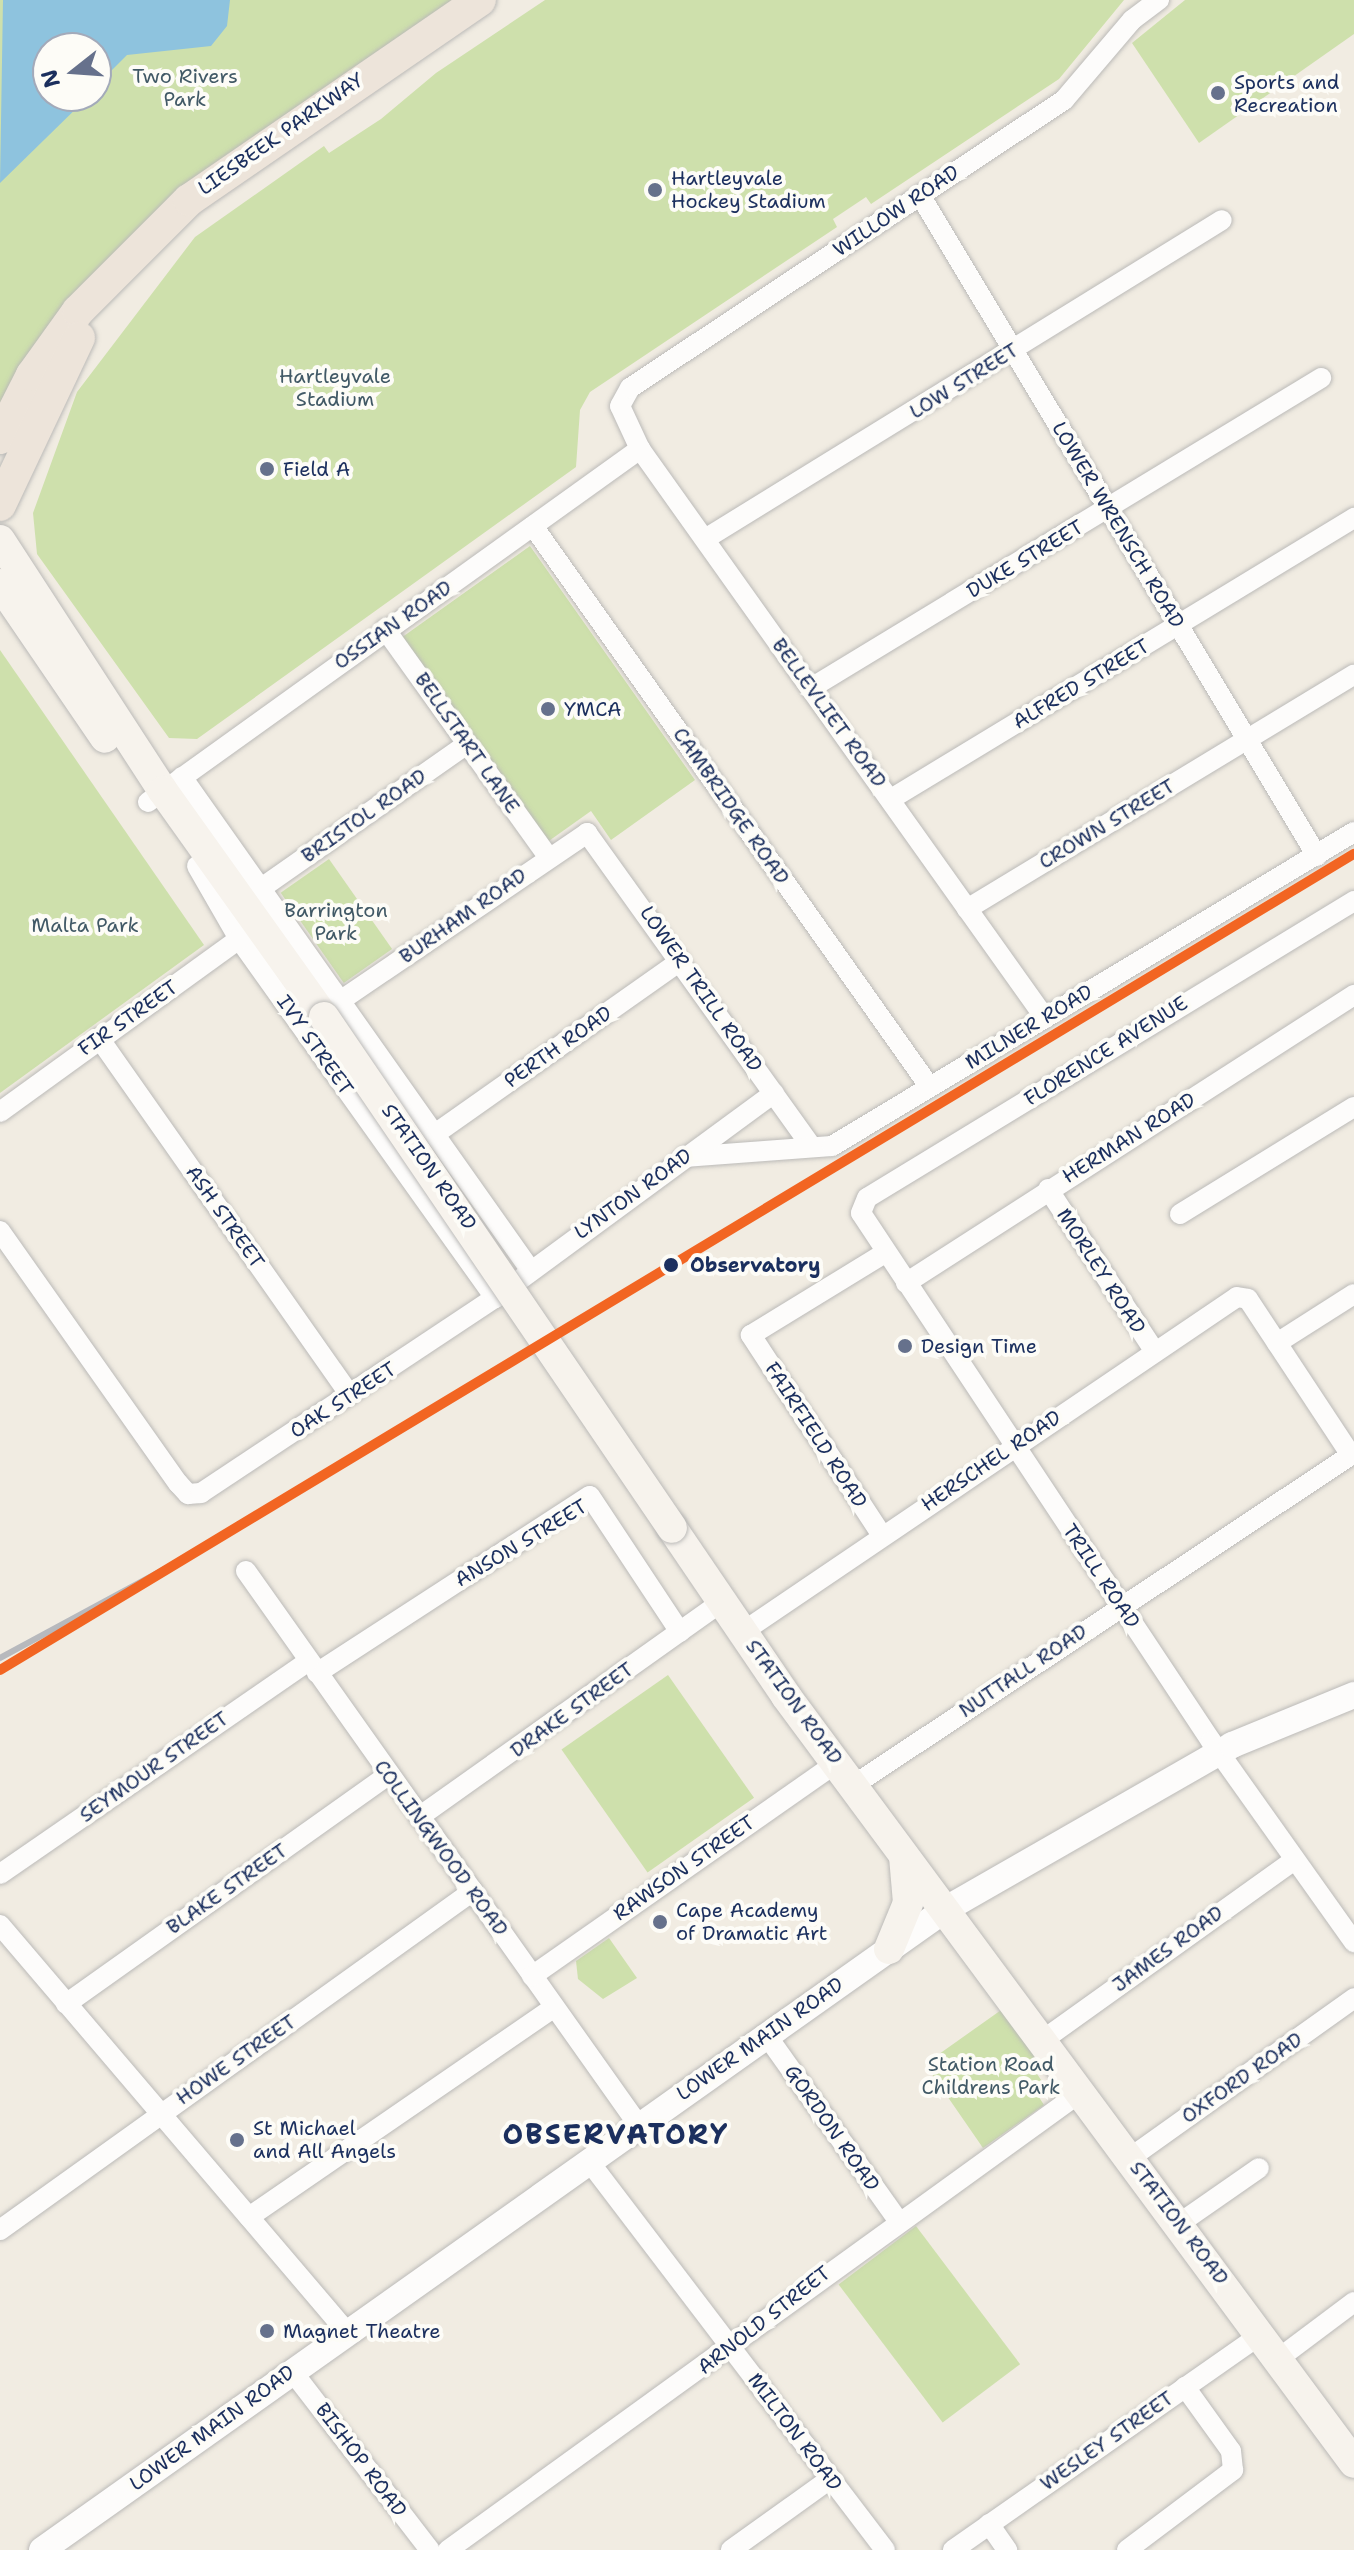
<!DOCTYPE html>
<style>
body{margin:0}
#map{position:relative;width:1354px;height:2550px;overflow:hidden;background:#f1ece2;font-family:"Shantell Sans",sans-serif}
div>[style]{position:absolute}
.green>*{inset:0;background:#cee0ac;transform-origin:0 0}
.water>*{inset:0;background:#8ec3de}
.roads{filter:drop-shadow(0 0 2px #bbbab8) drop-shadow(0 0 2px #bbbab8)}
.minor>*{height:20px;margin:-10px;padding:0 10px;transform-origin:10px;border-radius:10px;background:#fdfcfb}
.tertiary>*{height:26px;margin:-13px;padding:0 13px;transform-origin:13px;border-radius:13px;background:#fdfcfb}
.secondary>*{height:30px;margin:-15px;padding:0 15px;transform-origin:15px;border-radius:15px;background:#f7f3ed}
.primary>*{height:32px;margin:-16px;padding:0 16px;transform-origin:16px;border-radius:16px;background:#ede4da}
.rail>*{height:6px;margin:-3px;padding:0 3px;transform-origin:3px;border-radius:3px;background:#b7b9bd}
.bridges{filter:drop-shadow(0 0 2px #bbbab8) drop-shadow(0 0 2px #bbbab8)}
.secondary-bridge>*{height:30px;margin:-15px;padding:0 15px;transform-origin:15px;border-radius:15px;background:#f7f3ed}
.rail-1>*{height:10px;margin:-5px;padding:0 5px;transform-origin:5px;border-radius:5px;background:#f26522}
.dots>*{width:22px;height:22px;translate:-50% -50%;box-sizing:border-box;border:4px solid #fdfcf7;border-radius:50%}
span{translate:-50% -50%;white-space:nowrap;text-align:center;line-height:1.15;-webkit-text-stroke:8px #fdfcf7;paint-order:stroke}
.park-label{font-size:20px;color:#415966}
.poi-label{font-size:20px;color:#1b2f5e}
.left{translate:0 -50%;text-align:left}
.street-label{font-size:20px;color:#1b2f5e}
.stop-label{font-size:20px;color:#1b2f5e;font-weight:700}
.district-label{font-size:28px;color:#1b2f5e;font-weight:700;letter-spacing:2px}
.north{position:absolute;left:32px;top:32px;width:80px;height:80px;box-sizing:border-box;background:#fdfcf7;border:2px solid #a3aaba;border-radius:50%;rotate:253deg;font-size:22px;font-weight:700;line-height:32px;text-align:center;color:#1b2f5e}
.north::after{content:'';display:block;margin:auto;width:28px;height:36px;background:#66718c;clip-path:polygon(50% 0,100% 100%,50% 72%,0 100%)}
</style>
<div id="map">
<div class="green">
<i style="clip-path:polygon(evenodd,0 0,480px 0,166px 221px,0 438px,0 0,48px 48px,96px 48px,96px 96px,48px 96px,48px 48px)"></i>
<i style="clip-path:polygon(545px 0,1124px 0,1059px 79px,871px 204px,866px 197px,833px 219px,837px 227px,590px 392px,580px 410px,576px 467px,197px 739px,169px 738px,37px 554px,33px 513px,77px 392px,195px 237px,324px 146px,329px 153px,381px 119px,436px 73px)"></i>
<i style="clip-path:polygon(1185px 0,1354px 0,1354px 34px,1199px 143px,1132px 43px)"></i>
<i style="clip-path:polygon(530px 546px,695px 780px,611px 840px,591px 811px,546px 843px,401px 638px)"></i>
<i style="clip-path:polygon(0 650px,204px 945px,0 1093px)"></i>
<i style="left:329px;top:859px;width:110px;height:59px;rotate:55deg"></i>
<i style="left:668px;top:1675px;width:150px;height:130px;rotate:55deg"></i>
<i style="clip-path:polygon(609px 1938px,637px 1978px,603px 1999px,578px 1979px,576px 1961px)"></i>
<i style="clip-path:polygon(1004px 2008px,1045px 2067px,1037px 2074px,1046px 2087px,1037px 2094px,1044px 2105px,983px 2148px,925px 2064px)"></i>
<i style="left:916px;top:2226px;width:173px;height:97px;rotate:53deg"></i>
</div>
<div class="water">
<i style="clip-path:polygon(3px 0,230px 0,227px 26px,211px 46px,127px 55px,96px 86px,96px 48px,48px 48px,48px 96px,89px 96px,0 183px)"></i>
</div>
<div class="roads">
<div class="minor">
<i style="left:920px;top:195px;width:771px;rotate:59.01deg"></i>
<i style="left:533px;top:526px;width:686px;rotate:54.73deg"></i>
<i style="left:705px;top:539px;width:607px;rotate:-31.68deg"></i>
<i style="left:385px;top:629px;width:280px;rotate:54.4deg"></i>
<i style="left:811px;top:688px;width:597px;rotate:-31.29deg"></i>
<i style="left:182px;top:777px;width:601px;rotate:54.75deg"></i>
<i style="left:891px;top:799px;width:542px;rotate:-31.25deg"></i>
<i style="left:148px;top:802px;width:606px;rotate:-35.66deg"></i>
<i style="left:197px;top:866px;width:84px;rotate:60.1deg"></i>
<i style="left:239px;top:939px;width:441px;rotate:54.5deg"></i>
<i style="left:260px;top:889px;width:253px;rotate:-35deg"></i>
<i style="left:1354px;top:901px;width:570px;rotate:148.62deg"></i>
<i style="left:867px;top:1198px;width:16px;rotate:112deg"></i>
<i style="left:861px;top:1213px;width:633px;rotate:56.46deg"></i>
<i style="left:1211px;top:1741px;width:247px;rotate:54.6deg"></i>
<i style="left:967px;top:909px;width:452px;rotate:-31.2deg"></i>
<i style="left:340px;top:1001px;width:299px;rotate:-34.2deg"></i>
<i style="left:587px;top:833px;width:386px;rotate:54.4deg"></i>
<i style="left:1045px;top:1018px;width:698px;rotate:-125.44deg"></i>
<i style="left:640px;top:449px;width:47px;rotate:-114.9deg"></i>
<i style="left:620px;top:406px;width:21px;rotate:-61deg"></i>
<i style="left:630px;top:388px;width:521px;rotate:-33.57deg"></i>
<i style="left:1064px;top:100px;width:105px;rotate:-49.6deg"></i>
<i style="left:1132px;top:20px;width:34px;rotate:-37deg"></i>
<i style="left:99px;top:1038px;width:436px;rotate:54.9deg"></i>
<i style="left:0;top:1112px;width:305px;rotate:-35.9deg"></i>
<i style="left:435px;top:1134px;width:300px;rotate:-35.2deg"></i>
<i style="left:684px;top:1157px;width:148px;rotate:-4.3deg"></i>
<i style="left:832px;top:1146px;width:609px;rotate:-31.03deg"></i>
<i style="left:1048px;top:1189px;width:195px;rotate:56.7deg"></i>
<i style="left:1180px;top:1214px;width:204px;rotate:-31.6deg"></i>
<i style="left:0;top:1231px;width:309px;rotate:54.8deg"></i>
<i style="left:178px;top:1483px;width:15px;rotate:48deg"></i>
<i style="left:188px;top:1494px;width:13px;rotate:-4deg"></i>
<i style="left:201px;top:1493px;width:353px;rotate:-33.6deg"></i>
<i style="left:495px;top:1298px;width:346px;rotate:-36.3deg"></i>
<i style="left:906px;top:1283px;width:533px;rotate:-32.74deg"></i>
<i style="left:1277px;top:1343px;width:91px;rotate:-32.5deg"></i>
<i style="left:881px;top:1534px;width:238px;rotate:-123.2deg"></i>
<i style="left:751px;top:1335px;width:157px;rotate:-31.5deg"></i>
<i style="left:246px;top:1571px;width:676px;rotate:54.69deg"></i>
<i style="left:744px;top:1631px;width:595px;rotate:-34.12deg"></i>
<i style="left:1237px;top:1297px;width:11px;rotate:10deg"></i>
<i style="left:1248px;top:1299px;width:187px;rotate:56.6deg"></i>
<i style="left:317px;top:1673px;width:325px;rotate:-33deg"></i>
<i style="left:590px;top:1496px;width:163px;rotate:56.5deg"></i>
<i style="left:854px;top:1785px;width:600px;rotate:-33.58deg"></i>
<i style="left:419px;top:1817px;width:373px;rotate:-35.4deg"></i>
<i style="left:0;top:1874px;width:375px;rotate:-34.6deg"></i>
<i style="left:0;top:1925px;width:533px;rotate:49.56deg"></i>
<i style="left:532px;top:1976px;width:373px;rotate:-35deg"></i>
<i style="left:66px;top:2004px;width:395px;rotate:-35.4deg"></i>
<i style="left:767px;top:2036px;width:224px;rotate:54.6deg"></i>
<i style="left:1043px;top:2040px;width:309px;rotate:-35.6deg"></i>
<i style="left:1130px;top:2158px;width:275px;rotate:-35.5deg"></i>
<i style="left:588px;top:2160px;width:490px;rotate:52.7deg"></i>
<i style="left:249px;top:2217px;width:369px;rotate:-34.5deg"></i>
<i style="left:1180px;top:2223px;width:96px;rotate:-34.8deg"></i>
<i style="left:0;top:2230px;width:582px;rotate:-35.63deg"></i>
<i style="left:1278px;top:2359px;width:95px;rotate:-36.9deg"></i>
<i style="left:292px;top:2371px;width:226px;rotate:52.4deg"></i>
<i style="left:989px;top:2524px;width:32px;rotate:55deg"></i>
<i style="left:448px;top:2550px;width:781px;rotate:-35.89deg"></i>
<i style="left:731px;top:2550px;width:122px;rotate:-35.6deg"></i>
<i style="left:953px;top:2550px;width:376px;rotate:-35deg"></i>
<i style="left:1127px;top:2550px;width:133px;rotate:-37deg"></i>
<i style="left:1233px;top:2470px;width:19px;rotate:-96deg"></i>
<i style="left:1231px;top:2451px;width:79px;rotate:-125.7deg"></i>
</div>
<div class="tertiary">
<i style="left:42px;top:2550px;width:1108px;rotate:-35.34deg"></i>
<i style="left:946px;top:1909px;width:330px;rotate:-29.8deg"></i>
<i style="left:1232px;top:1745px;width:132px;rotate:-22.3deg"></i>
</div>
<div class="secondary">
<i style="left:0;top:540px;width:299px;rotate:57deg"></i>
<i style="left:163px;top:791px;width:277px;rotate:54.5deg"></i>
<i style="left:0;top:584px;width:186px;rotate:55.7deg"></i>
<i style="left:672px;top:1528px;width:203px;rotate:55.8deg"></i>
<i style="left:786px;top:1696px;width:954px;rotate:53.48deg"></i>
<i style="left:889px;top:1949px;width:50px;rotate:-67.6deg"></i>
<i style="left:908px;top:1903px;width:47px;rotate:-94.9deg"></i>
</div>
<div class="primary">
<i style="left:0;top:438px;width:71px;rotate:-63.1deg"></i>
<i style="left:32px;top:375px;width:79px;rotate:-54.3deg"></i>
<i style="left:78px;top:311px;width:157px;rotate:-45deg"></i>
<i style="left:189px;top:200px;width:353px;rotate:-34.5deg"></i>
<i style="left:0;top:505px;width:185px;rotate:-64.7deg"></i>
</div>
</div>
<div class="rail">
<i style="left:0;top:1658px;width:208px;rotate:-28.4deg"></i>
</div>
<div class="bridges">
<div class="secondary-bridge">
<i style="left:324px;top:1017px;width:618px;rotate:55.74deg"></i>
</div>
</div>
<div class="rail-1">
<i style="left:0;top:1670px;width:1581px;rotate:-31.08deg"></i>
</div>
<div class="dots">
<i style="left:1218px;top:93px;background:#66718c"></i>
<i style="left:655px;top:190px;background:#66718c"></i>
<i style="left:267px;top:469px;background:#66718c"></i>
<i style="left:548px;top:709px;background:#66718c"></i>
<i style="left:671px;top:1265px;background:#1b2f5e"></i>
<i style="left:905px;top:1346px;background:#66718c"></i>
<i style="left:660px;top:1922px;background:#66718c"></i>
<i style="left:237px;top:2140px;background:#66718c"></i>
<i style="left:267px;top:2331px;background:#66718c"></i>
</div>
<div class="park-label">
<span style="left:185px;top:88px">Two Rivers<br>Park</span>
<span style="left:335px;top:388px">Hartleyvale<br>Stadium</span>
<span style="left:336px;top:922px">Barrington<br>Park</span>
<span style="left:85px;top:925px">Malta Park</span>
<span style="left:991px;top:2076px">Station Road<br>Childrens Park</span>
</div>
<div class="poi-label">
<span class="left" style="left:1234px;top:94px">Sports and<br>Recreation</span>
<span class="left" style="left:671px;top:190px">Hartleyvale<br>Hockey Stadium</span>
<span class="left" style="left:283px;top:469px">Field A</span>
<span class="left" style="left:564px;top:709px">YMCA</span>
<span class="left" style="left:921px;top:1346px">Design Time</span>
<span class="left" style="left:676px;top:1922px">Cape Academy<br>of Dramatic Art</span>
<span class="left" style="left:253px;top:2140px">St Michael<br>and All Angels</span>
<span class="left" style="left:283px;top:2331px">Magnet Theatre</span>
</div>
<div class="street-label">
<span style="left:281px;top:134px;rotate:-35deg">LIESBEEK PARKWAY</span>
<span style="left:896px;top:211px;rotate:-34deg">WILLOW ROAD</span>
<span style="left:964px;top:381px;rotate:-32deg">LOW STREET</span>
<span style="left:1118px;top:525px;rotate:59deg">LOWER WRENSCH ROAD</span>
<span style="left:1025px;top:559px;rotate:-31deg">DUKE STREET</span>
<span style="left:393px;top:625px;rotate:-35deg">OSSIAN ROAD</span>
<span style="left:1081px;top:684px;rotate:-31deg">ALFRED STREET</span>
<span style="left:829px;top:713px;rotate:54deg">BELLEVLIET ROAD</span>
<span style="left:467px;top:743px;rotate:55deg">BELLSTART LANE</span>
<span style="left:731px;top:806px;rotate:55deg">CAMBRIDGE ROAD</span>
<span style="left:364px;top:816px;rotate:-35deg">BRISTOL ROAD</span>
<span style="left:1107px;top:824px;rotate:-31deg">CROWN STREET</span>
<span style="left:463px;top:916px;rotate:-35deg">BURHAM ROAD</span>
<span style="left:701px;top:989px;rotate:55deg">LOWER TRILL ROAD</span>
<span style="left:128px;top:1018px;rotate:-35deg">FIR STREET</span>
<span style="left:1029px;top:1027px;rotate:-31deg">MILNER ROAD</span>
<span style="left:315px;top:1045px;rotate:55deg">IVY STREET</span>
<span style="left:558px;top:1047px;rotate:-35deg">PERTH ROAD</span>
<span style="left:1106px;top:1051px;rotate:-32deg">FLORENCE AVENUE</span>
<span style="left:1129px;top:1138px;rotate:-32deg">HERMAN ROAD</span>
<span style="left:429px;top:1167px;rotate:55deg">STATION ROAD</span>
<span style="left:633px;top:1194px;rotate:-36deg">LYNTON ROAD</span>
<span style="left:225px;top:1217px;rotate:55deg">ASH STREET</span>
<span style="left:1101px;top:1271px;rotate:57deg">MORLEY ROAD</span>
<span style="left:343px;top:1400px;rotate:-33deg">OAK STREET</span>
<span style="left:816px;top:1435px;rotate:57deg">FAIRFIELD ROAD</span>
<span style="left:991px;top:1461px;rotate:-34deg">HERSCHEL ROAD</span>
<span style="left:521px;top:1543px;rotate:-31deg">ANSON STREET</span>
<span style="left:1101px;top:1576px;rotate:56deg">TRILL ROAD</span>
<span style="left:1023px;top:1671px;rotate:-34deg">NUTTALL ROAD</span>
<span style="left:794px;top:1702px;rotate:54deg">STATION ROAD</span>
<span style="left:572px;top:1710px;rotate:-36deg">DRAKE STREET</span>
<span style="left:154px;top:1767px;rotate:-35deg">SEYMOUR STREET</span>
<span style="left:441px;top:1848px;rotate:54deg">COLLINGWOOD ROAD</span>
<span style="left:684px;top:1868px;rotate:-35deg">RAWSON STREET</span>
<span style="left:227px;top:1889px;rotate:-35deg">BLAKE STREET</span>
<span style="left:1168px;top:1949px;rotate:-36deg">JAMES ROAD</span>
<span style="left:760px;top:2039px;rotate:-35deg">LOWER MAIN ROAD</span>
<span style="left:236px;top:2060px;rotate:-35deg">HOWE STREET</span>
<span style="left:1242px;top:2078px;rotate:-35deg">OXFORD ROAD</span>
<span style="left:832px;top:2128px;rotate:55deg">GORDON ROAD</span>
<span style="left:1179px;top:2223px;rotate:53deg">STATION ROAD</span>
<span style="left:764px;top:2320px;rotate:-38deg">ARNOLD STREET</span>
<span style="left:212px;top:2428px;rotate:-36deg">LOWER MAIN ROAD</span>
<span style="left:795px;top:2432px;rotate:53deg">MILTON ROAD</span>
<span style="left:1107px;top:2441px;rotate:-35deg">WESLEY STREET</span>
<span style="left:361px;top:2460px;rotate:53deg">BISHOP ROAD</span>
</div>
<div class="stop-label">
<span class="left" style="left:690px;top:1265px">Observatory</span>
</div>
<div class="district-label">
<span style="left:616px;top:2134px">OBSERVATORY</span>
</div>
<div class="north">N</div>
</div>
